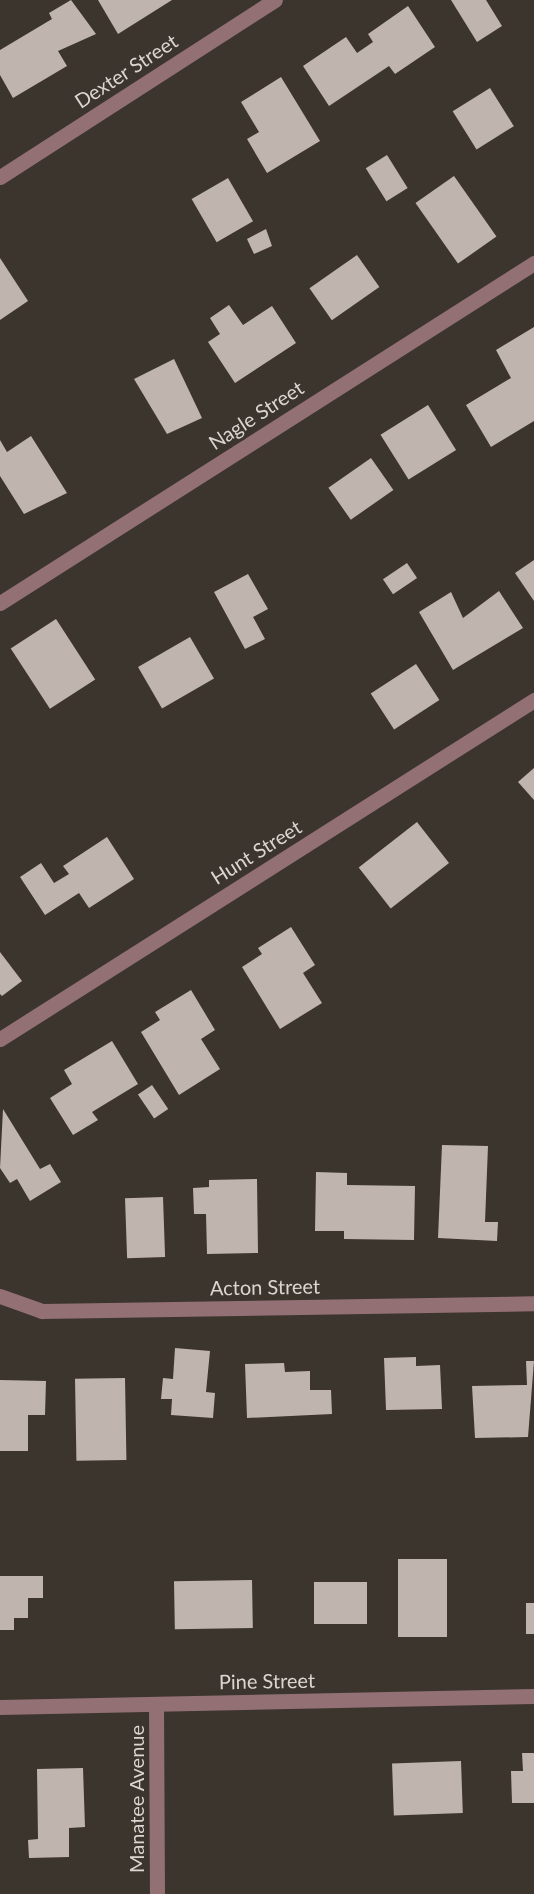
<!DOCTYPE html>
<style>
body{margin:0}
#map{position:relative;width:534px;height:1894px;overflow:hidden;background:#3c352e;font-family:Lato,sans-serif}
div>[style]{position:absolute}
.building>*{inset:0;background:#bfb5ae;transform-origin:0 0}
.minor>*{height:15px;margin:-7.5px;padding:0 7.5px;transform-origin:7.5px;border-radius:7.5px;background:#937074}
span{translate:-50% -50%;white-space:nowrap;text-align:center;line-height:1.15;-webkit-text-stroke:6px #3c352e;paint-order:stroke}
.street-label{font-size:20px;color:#dad5d1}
</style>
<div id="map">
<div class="building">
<i style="clip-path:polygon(71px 0,96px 34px,58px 51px,67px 66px,13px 98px,0 75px,0 50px,52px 19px,49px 13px)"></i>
<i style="clip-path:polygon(98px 0,172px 0,118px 34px)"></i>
<i style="clip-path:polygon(451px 0,486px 0,502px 26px,477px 42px)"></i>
<i style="clip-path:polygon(408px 6px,435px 47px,395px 74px,389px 66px,329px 106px,303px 66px,346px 37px,357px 53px,373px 42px,368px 34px)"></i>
<i style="clip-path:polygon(281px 77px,320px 141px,267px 173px,247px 139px,259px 132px,241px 102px)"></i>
<i style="left:490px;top:88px;width:45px;height:44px;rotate:58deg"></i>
<i style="left:387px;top:155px;width:39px;height:25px;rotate:58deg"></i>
<i style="left:454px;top:176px;width:74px;height:47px;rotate:55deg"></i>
<i style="left:228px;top:178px;width:50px;height:42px;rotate:60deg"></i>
<i style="clip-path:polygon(266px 229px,272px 246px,254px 254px,247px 239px)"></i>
<i style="left:357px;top:255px;width:39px;height:58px;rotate:55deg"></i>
<i style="clip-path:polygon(0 258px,28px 301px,0 320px)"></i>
<i style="clip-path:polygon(229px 305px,243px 325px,272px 306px,296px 343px,235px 383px,208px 342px,220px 334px,210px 318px)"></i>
<i style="clip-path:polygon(534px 327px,534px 421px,491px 447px,466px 405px,511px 378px,496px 350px)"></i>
<i style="clip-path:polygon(174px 359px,202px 418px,167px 434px,134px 379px)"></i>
<i style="left:428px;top:405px;width:53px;height:56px;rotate:58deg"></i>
<i style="clip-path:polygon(31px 436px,67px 493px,24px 514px,0 476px,0 440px,7px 452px)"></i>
<i style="left:371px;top:458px;width:39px;height:52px;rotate:55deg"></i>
<i style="clip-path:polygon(534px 560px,534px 601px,515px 573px)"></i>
<i style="left:407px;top:563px;width:18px;height:29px;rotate:56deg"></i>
<i style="clip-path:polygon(248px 574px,268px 609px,253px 617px,265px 639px,245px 649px,214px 592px)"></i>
<i style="clip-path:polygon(499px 591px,523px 628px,453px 670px,419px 612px,451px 592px,463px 618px)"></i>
<i style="left:56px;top:619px;width:72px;height:54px;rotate:57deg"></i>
<i style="left:190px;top:637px;width:48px;height:60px;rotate:60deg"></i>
<i style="left:416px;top:664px;width:43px;height:54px;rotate:57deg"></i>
<i style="clip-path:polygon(534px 768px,534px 800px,518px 782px)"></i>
<i style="left:417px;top:822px;width:52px;height:74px;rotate:52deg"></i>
<i style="clip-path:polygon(107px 837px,134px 879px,89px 908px,79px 893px,45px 915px,20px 877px,41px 863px,54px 883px,69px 874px,63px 866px)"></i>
<i style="clip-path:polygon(291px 927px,315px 965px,303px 973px,322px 1003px,280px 1029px,242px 967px,262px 954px,258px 948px)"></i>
<i style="clip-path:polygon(0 952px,22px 981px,2px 996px,0 994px)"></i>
<i style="clip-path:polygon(191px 990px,215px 1030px,201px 1039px,220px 1069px,179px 1095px,141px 1032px,160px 1020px,155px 1012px)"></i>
<i style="clip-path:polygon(112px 1041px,138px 1084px,92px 1112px,98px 1120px,73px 1135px,50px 1098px,72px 1084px,64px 1070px)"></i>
<i style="left:152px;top:1085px;width:29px;height:17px;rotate:56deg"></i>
<i style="clip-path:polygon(3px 1109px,40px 1169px,50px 1164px,61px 1182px,30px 1201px,17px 1179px,10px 1183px,0 1168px)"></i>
<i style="clip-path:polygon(442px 1145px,488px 1146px,485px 1222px,498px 1222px,497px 1241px,438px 1238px)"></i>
<i style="clip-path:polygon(316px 1172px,347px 1173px,347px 1185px,415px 1186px,414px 1240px,344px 1239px,344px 1231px,315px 1231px)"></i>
<i style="clip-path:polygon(257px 1179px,258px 1253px,207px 1254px,206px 1214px,194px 1214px,193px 1188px,209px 1187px,209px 1180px)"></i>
<i style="left:163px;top:1197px;width:60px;height:38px;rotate:88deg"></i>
<i style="clip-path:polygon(175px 1348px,210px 1351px,206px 1392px,215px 1393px,213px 1418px,171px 1415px,172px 1399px,161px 1399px,163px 1378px,173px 1379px)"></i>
<i style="clip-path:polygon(416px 1357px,416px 1366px,440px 1365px,442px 1409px,386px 1410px,384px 1358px)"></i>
<i style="clip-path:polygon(526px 1361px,534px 1361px,528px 1437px,475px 1438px,472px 1386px,527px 1385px)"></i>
<i style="clip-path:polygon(284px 1363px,285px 1372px,310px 1371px,310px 1390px,331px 1390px,332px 1414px,247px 1418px,245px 1364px)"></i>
<i style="left:125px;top:1378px;width:82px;height:50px;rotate:89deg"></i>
<i style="clip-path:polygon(0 1380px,46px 1381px,45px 1415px,28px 1415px,28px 1451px,0 1451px)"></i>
<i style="left:398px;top:1559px;width:49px;height:78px"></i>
<i style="clip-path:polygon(0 1576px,43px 1576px,43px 1598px,28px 1598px,28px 1618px,14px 1618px,14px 1630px,0 1630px)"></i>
<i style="left:252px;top:1580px;width:48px;height:78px;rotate:89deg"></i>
<i style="left:314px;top:1582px;width:53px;height:42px"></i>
<i style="left:526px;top:1603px;width:8px;height:31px"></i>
<i style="clip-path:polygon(522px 1753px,534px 1753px,534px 1803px,512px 1803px,511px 1771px,523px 1771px)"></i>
<i style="left:461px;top:1761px;width:52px;height:69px;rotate:88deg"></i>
<i style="clip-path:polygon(83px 1768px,85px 1827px,69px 1828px,69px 1857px,29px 1858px,28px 1840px,38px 1839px,37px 1769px)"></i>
</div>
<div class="minor">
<i style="left:0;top:177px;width:327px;rotate:-32.8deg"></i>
<i style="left:0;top:603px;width:633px;rotate:-32.49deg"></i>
<i style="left:0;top:1039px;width:633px;rotate:-32.41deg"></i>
<i style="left:0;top:1296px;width:45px;rotate:19.7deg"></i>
<i style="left:42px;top:1311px;width:492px;rotate:-0.9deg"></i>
<i style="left:156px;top:1704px;width:190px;rotate:89.7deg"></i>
<i style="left:0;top:1707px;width:534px;rotate:-1.18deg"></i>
</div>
<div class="street-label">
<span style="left:126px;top:71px;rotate:-33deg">Dexter Street</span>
<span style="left:256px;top:415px;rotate:-33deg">Nagle Street</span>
<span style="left:256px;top:852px;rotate:-32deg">Hunt Street</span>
<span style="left:265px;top:1287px;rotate:-1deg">Acton Street</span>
<span style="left:267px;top:1681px;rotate:-1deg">Pine Street</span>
<span style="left:136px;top:1799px;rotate:-90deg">Manatee Avenue</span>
</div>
</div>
